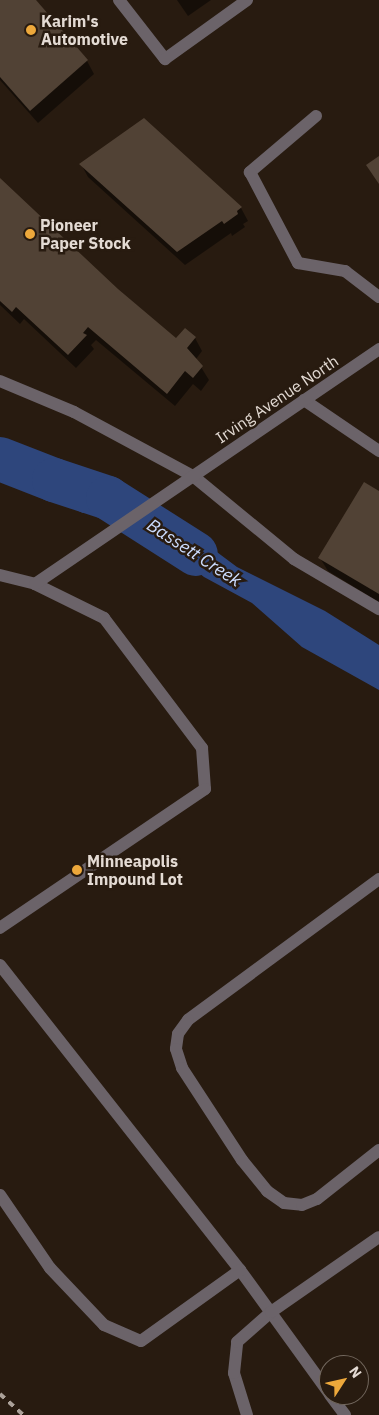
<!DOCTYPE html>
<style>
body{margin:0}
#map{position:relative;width:379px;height:1415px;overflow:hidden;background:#281b10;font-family:"IBM Plex Sans",sans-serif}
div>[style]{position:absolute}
.water>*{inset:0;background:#2e467c}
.shadow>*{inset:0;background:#0007}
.river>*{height:44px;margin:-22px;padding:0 22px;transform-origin:22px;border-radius:22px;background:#2e467c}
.building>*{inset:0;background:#514235}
.minor>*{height:12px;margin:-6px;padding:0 6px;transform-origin:6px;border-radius:6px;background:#6b6369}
.rail>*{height:4px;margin-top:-2px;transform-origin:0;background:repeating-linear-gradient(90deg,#aba199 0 6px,transparent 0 12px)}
.dots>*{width:14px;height:14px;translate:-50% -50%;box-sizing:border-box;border:2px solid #281b10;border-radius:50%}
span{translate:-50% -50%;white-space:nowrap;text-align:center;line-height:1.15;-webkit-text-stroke:5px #281b10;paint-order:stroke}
.poi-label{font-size:16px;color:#e4dbd4;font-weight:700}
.left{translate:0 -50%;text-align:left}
.street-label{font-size:16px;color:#e4dbd4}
.water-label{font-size:18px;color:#cbdcfe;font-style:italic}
.north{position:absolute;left:319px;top:1355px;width:50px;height:50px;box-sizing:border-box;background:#281b10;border:1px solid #73685e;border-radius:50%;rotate:55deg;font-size:14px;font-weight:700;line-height:20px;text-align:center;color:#e4dbd4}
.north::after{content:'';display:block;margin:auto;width:18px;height:22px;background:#eda83b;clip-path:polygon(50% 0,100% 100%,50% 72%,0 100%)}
</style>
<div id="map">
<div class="water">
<i style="clip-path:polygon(0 445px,38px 460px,60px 464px,99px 480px,135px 501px,112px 517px,104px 515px,94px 509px,83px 513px,0 475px)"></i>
<i style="clip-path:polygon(158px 513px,190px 532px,237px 567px,325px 611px,379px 645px,379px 690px,302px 647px,252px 603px,204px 577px,138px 526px)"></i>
</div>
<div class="shadow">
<i style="clip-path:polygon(0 0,34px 0,87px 61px,94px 74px,38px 123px,0 80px)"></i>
<i style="clip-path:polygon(177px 0,211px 0,188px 16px)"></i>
<i style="clip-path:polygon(81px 164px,241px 208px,248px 221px,243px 224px,245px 227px,232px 236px,231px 233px,185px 265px,88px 177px)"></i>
<i style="clip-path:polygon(0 180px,118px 290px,176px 340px,195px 338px,202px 351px,196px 359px,209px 380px,201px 391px,193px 384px,175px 406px,96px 340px,91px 345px,94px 349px,76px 368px,24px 319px,20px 324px,0 305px)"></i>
<i style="clip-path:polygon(379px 492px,379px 602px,328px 571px,320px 558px)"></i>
</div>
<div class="river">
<i style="left:0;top:459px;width:58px;rotate:21.3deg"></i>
<i style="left:54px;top:480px;width:57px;rotate:18.4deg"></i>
<i style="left:108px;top:498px;width:104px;rotate:32.5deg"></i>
</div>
<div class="building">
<i style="clip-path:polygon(0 0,36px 0,88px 60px,30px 111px,0 77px)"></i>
<i style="clip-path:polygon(144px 118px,242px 207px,237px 211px,238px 214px,224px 224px,222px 221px,177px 252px,79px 164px)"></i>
<i style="clip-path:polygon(379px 156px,379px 184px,366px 165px)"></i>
<i style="clip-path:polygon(0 178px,118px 289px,176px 338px,185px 328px,196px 337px,187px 348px,203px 366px,193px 378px,185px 371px,167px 394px,88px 327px,83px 333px,87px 335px,68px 355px,16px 307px,12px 312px,0 301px)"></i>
<i style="clip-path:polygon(364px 482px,379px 491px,379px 594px,318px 558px)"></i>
</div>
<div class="minor">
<i style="left:119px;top:0;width:75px;rotate:52.1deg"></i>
<i style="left:165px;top:59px;width:101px;rotate:-35.7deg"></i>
<i style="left:316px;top:116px;width:87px;rotate:139.7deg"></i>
<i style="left:250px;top:172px;width:103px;rotate:62.2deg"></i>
<i style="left:298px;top:263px;width:48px;rotate:9.7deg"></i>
<i style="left:345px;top:271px;width:43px;rotate:37.4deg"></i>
<i style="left:0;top:381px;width:80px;rotate:22.7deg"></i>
<i style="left:74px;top:412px;width:135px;rotate:28.3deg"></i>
<i style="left:193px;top:476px;width:131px;rotate:39.4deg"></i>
<i style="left:294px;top:559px;width:99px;rotate:30.5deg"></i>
<i style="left:304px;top:400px;width:91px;rotate:34.2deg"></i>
<i style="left:0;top:575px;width:36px;rotate:14deg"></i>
<i style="left:35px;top:584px;width:77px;rotate:26.2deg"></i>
<i style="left:104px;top:618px;width:163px;rotate:53deg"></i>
<i style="left:202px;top:748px;width:41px;rotate:85.8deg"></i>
<i style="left:205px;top:789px;width:248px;rotate:145.9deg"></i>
<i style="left:35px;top:584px;width:417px;rotate:-34.3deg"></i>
<i style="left:379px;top:879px;width:237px;rotate:143.6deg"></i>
<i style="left:188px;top:1020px;width:17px;rotate:126deg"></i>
<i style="left:178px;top:1034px;width:15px;rotate:98deg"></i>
<i style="left:176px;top:1049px;width:20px;rotate:72deg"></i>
<i style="left:182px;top:1068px;width:110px;rotate:56.9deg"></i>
<i style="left:242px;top:1160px;width:40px;rotate:51deg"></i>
<i style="left:267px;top:1191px;width:21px;rotate:35deg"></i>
<i style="left:284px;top:1203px;width:18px;rotate:6deg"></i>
<i style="left:302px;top:1205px;width:16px;rotate:-22deg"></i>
<i style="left:317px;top:1199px;width:79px;rotate:-38.3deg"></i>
<i style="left:0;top:965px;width:388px;rotate:51.8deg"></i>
<i style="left:240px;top:1270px;width:152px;rotate:54.1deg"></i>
<i style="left:0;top:1195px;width:88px;rotate:55.6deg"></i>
<i style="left:50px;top:1268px;width:79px;rotate:46.5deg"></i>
<i style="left:104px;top:1325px;width:40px;rotate:23.4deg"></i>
<i style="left:141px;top:1341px;width:122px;rotate:-35.6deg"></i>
<i style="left:330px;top:1395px;width:25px;rotate:53deg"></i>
<i style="left:247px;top:1415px;width:44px;rotate:-107.2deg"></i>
<i style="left:234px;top:1373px;width:31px;rotate:-84deg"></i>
<i style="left:237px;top:1342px;width:45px;rotate:-41.4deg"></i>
<i style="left:271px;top:1312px;width:131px;rotate:-34.8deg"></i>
</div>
<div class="rail">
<i style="left:0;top:1394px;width:31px;rotate:42deg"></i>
</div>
<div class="dots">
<i style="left:31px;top:30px;background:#eda83b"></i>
<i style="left:30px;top:234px;background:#eda83b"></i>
<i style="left:77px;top:870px;background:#eda83b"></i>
</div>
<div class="poi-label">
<span class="left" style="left:41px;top:30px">Karim's<br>Automotive</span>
<span class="left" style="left:40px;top:234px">Pioneer<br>Paper Stock</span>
<span class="left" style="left:87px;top:870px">Minneapolis<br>Impound Lot</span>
</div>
<div class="street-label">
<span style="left:277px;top:399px;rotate:-34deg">Irving Avenue North</span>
</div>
<div class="water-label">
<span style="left:194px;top:553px;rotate:33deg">Bassett Creek</span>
</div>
<div class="north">N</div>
</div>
